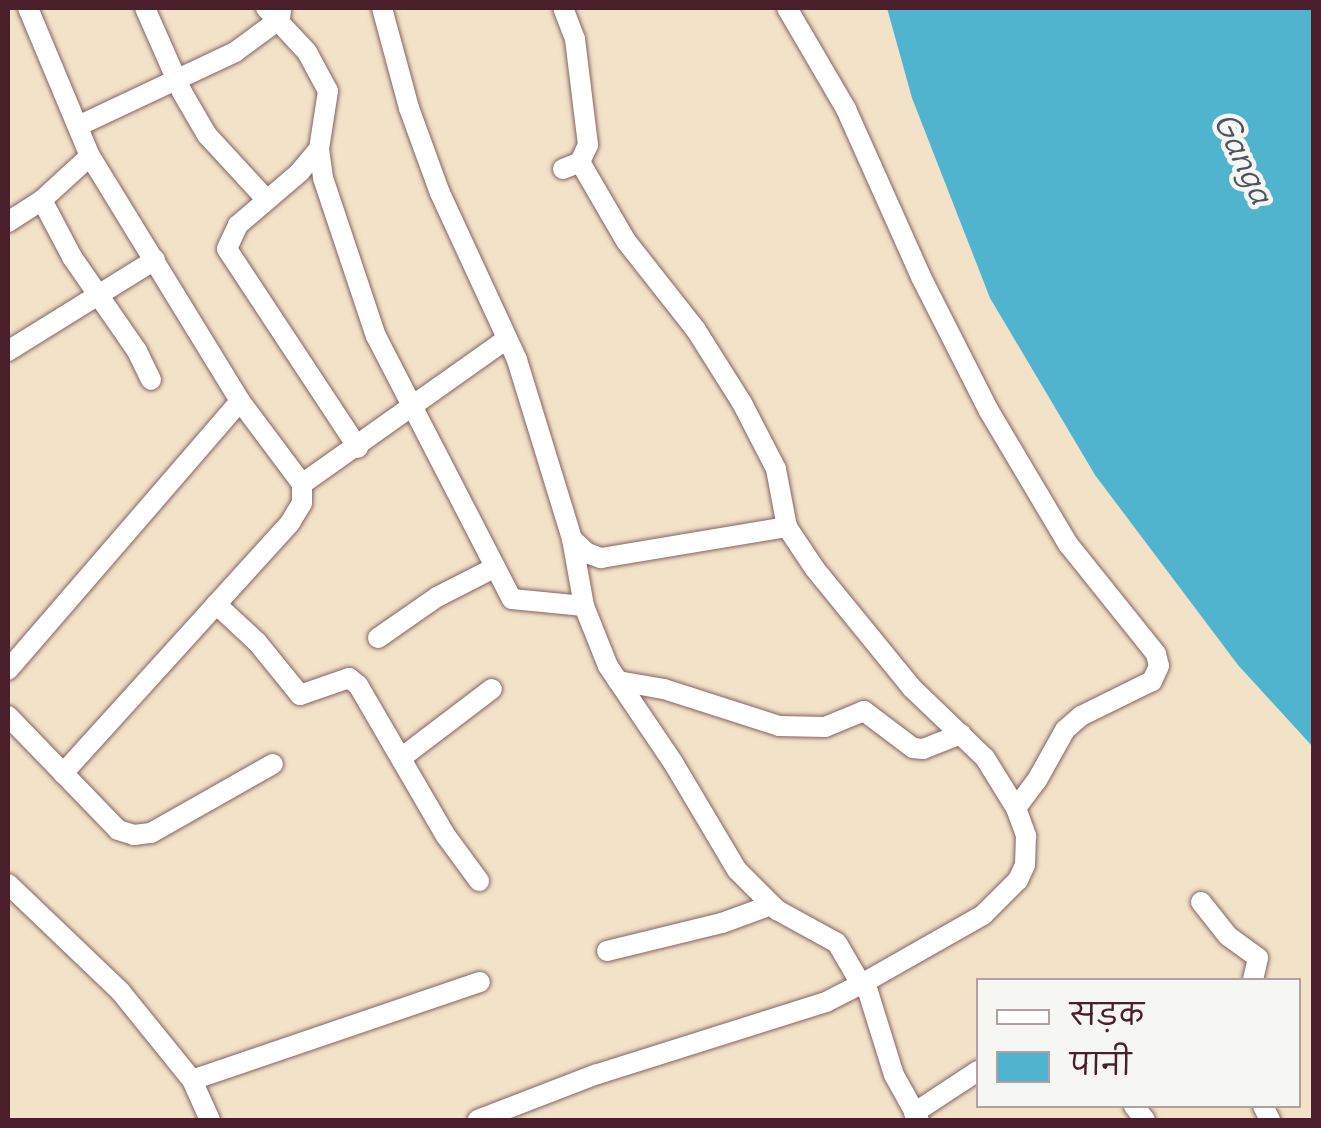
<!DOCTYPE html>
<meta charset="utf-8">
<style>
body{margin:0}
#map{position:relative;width:1321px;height:1128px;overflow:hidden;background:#f2e2c8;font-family:Delius,"Playpen Sans Deva",sans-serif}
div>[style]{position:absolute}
.water>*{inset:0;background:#50b4cf}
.roads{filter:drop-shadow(0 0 2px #856362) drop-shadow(0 0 2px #856362)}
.minor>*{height:20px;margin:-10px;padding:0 10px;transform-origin:10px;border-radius:10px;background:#fff}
span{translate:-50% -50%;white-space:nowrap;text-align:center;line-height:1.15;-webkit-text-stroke:9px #f6f6f2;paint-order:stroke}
.water-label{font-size:32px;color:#4c5364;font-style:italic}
.frame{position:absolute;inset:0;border:10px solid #4a1f2b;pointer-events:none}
.legend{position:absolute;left:976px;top:978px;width:325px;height:130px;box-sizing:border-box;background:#f6f6f2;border:2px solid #b1a0a2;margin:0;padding:12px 18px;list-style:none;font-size:30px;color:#4a1f2b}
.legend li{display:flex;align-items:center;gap:20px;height:50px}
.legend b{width:50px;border:2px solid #b1a0a2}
</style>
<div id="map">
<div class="water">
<i style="clip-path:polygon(887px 8px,1313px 8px,1313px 747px,1238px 665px,1095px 475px,990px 298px,912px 98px)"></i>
</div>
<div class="roads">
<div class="minor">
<i style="left:28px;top:8px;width:160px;rotate:67.3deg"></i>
<i style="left:90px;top:156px;width:287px;rotate:58.5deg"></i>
<i style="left:240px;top:401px;width:104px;rotate:53.2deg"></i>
<i style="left:302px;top:484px;width:19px;rotate:90deg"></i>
<i style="left:302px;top:503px;width:23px;rotate:121deg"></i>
<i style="left:290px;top:523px;width:338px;rotate:132.2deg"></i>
<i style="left:145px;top:8px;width:92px;rotate:66.2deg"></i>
<i style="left:182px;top:92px;width:50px;rotate:59.8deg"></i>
<i style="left:207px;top:135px;width:88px;rotate:47.3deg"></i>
<i style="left:266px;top:8px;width:60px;rotate:47deg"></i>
<i style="left:307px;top:52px;width:44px;rotate:61.7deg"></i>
<i style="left:328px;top:91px;width:59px;rotate:98.8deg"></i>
<i style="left:319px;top:149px;width:29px;rotate:82deg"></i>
<i style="left:323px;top:178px;width:167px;rotate:71.5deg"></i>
<i style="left:376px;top:336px;width:296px;rotate:62.7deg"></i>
<i style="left:512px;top:599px;width:72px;rotate:5.6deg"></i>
<i style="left:584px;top:606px;width:65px;rotate:68.2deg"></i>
<i style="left:608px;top:666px;width:118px;rotate:56deg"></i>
<i style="left:674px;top:764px;width:123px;rotate:59.3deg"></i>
<i style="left:737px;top:870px;width:57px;rotate:45deg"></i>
<i style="left:777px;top:910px;width:68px;rotate:28.8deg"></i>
<i style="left:837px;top:943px;width:48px;rotate:59.7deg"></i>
<i style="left:382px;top:8px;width:104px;rotate:74.9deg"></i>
<i style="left:409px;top:108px;width:90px;rotate:70deg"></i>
<i style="left:440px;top:193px;width:184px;rotate:65.2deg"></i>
<i style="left:517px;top:360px;width:187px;rotate:72.9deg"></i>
<i style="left:572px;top:539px;width:21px;rotate:43deg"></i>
<i style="left:587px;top:553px;width:15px;rotate:20deg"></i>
<i style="left:601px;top:558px;width:189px;rotate:-9.5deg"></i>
<i style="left:787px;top:527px;width:50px;rotate:56.3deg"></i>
<i style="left:815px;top:569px;width:154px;rotate:50.8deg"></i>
<i style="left:912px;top:688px;width:101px;rotate:43.8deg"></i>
<i style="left:985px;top:758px;width:59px;rotate:58.2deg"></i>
<i style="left:1016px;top:808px;width:30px;rotate:70deg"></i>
<i style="left:1026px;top:836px;width:29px;rotate:92deg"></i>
<i style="left:1025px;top:865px;width:17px;rotate:115deg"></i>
<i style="left:1018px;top:880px;width:49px;rotate:135deg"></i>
<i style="left:983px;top:915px;width:136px;rotate:150.4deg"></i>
<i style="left:865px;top:982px;width:44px;rotate:152.9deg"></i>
<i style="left:826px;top:1002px;width:240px;rotate:162.5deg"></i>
<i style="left:597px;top:1074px;width:128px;rotate:158.9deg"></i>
<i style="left:787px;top:8px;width:117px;rotate:59.7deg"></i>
<i style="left:846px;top:109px;width:184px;rotate:65.9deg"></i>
<i style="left:921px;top:277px;width:150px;rotate:63.1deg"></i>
<i style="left:989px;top:411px;width:155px;rotate:59.3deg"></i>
<i style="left:1068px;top:544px;width:141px;rotate:51.3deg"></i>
<i style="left:1156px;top:654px;width:12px;rotate:76deg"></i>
<i style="left:1159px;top:666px;width:17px;rotate:115deg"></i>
<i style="left:1152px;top:681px;width:79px;rotate:153.8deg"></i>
<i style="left:1081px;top:716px;width:21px;rotate:139deg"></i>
<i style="left:1065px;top:730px;width:57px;rotate:119.2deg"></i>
<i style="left:1037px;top:780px;width:35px;rotate:127deg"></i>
<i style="left:78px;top:126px;width:174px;rotate:-25.2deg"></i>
<i style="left:235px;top:52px;width:56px;rotate:-36.3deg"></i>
<i style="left:280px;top:19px;width:9px;rotate:-84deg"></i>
<i style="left:319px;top:149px;width:30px;rotate:130deg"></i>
<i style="left:300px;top:172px;width:82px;rotate:139.5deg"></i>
<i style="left:238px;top:225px;width:26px;rotate:115deg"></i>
<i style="left:227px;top:249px;width:238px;rotate:56.6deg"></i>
<i style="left:580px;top:162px;width:91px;rotate:59.8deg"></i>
<i style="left:626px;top:241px;width:113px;rotate:51.8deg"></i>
<i style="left:696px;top:330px;width:86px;rotate:57.8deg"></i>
<i style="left:742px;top:403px;width:74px;rotate:62.7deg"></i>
<i style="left:776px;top:469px;width:59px;rotate:79.3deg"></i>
<i style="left:563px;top:169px;width:18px;rotate:-22deg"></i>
<i style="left:580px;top:162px;width:19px;rotate:-65deg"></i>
<i style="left:588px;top:145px;width:107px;rotate:-97deg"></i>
<i style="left:575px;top:39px;width:33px;rotate:-111deg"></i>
<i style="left:42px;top:200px;width:64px;rotate:62.2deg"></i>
<i style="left:72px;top:257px;width:114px;rotate:55.3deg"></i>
<i style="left:137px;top:351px;width:32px;rotate:64deg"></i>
<i style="left:8px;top:222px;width:40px;rotate:-32.9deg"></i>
<i style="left:42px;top:200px;width:65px;rotate:-42.5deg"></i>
<i style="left:8px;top:351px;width:173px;rotate:-31.8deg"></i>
<i style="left:302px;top:484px;width:251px;rotate:-35.3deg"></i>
<i style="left:572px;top:539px;width:68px;rotate:79.8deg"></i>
<i style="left:216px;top:604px;width:56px;rotate:42.8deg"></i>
<i style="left:257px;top:642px;width:68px;rotate:50.9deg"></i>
<i style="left:300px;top:695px;width:52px;rotate:-19.1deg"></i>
<i style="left:349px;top:678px;width:11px;rotate:38deg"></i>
<i style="left:358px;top:685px;width:175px;rotate:59.8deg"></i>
<i style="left:446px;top:836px;width:56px;rotate:53.7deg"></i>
<i style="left:378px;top:638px;width:72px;rotate:-34.8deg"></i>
<i style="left:437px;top:597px;width:64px;rotate:-27deg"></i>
<i style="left:8px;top:670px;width:355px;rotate:-49.2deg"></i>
<i style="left:618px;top:681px;width:47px;rotate:9.9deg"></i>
<i style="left:664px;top:689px;width:121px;rotate:17.8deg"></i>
<i style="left:779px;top:726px;width:46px;rotate:1.2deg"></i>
<i style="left:825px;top:727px;width:42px;rotate:-22.3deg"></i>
<i style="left:864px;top:711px;width:61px;rotate:37.1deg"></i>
<i style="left:913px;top:748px;width:10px;rotate:6deg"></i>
<i style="left:923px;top:749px;width:41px;rotate:-21.5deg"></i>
<i style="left:8px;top:716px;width:158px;rotate:46deg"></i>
<i style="left:118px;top:830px;width:17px;rotate:17deg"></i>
<i style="left:134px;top:835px;width:17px;rotate:-7deg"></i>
<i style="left:151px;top:833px;width:140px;rotate:-29.5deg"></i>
<i style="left:401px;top:758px;width:114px;rotate:-37.2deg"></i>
<i style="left:8px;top:884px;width:155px;rotate:43.7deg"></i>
<i style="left:120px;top:991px;width:114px;rotate:51deg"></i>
<i style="left:192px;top:1080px;width:44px;rotate:65.8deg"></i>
<i style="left:1201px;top:902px;width:43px;rotate:51.5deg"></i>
<i style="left:1228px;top:936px;width:37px;rotate:36deg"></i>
<i style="left:1258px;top:958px;width:23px;rotate:103deg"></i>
<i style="left:607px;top:951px;width:118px;rotate:-13.7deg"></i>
<i style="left:722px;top:923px;width:52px;rotate:-20.2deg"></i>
<i style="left:865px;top:982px;width:97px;rotate:72.7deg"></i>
<i style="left:894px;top:1075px;width:51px;rotate:60.9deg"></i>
<i style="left:192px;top:1080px;width:304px;rotate:-18.8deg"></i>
<i style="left:1134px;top:1106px;width:18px;rotate:52deg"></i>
<i style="left:1263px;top:1106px;width:16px;rotate:63deg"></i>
<i style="left:914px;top:1113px;width:77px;rotate:-33.3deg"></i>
</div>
</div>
<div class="water-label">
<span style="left:1243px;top:158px;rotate:65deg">Ganga</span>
</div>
<div class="frame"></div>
<ul class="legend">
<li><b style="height:12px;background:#fff"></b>सड़क</li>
<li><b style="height:28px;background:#50b4cf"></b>पानी</li>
</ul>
</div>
